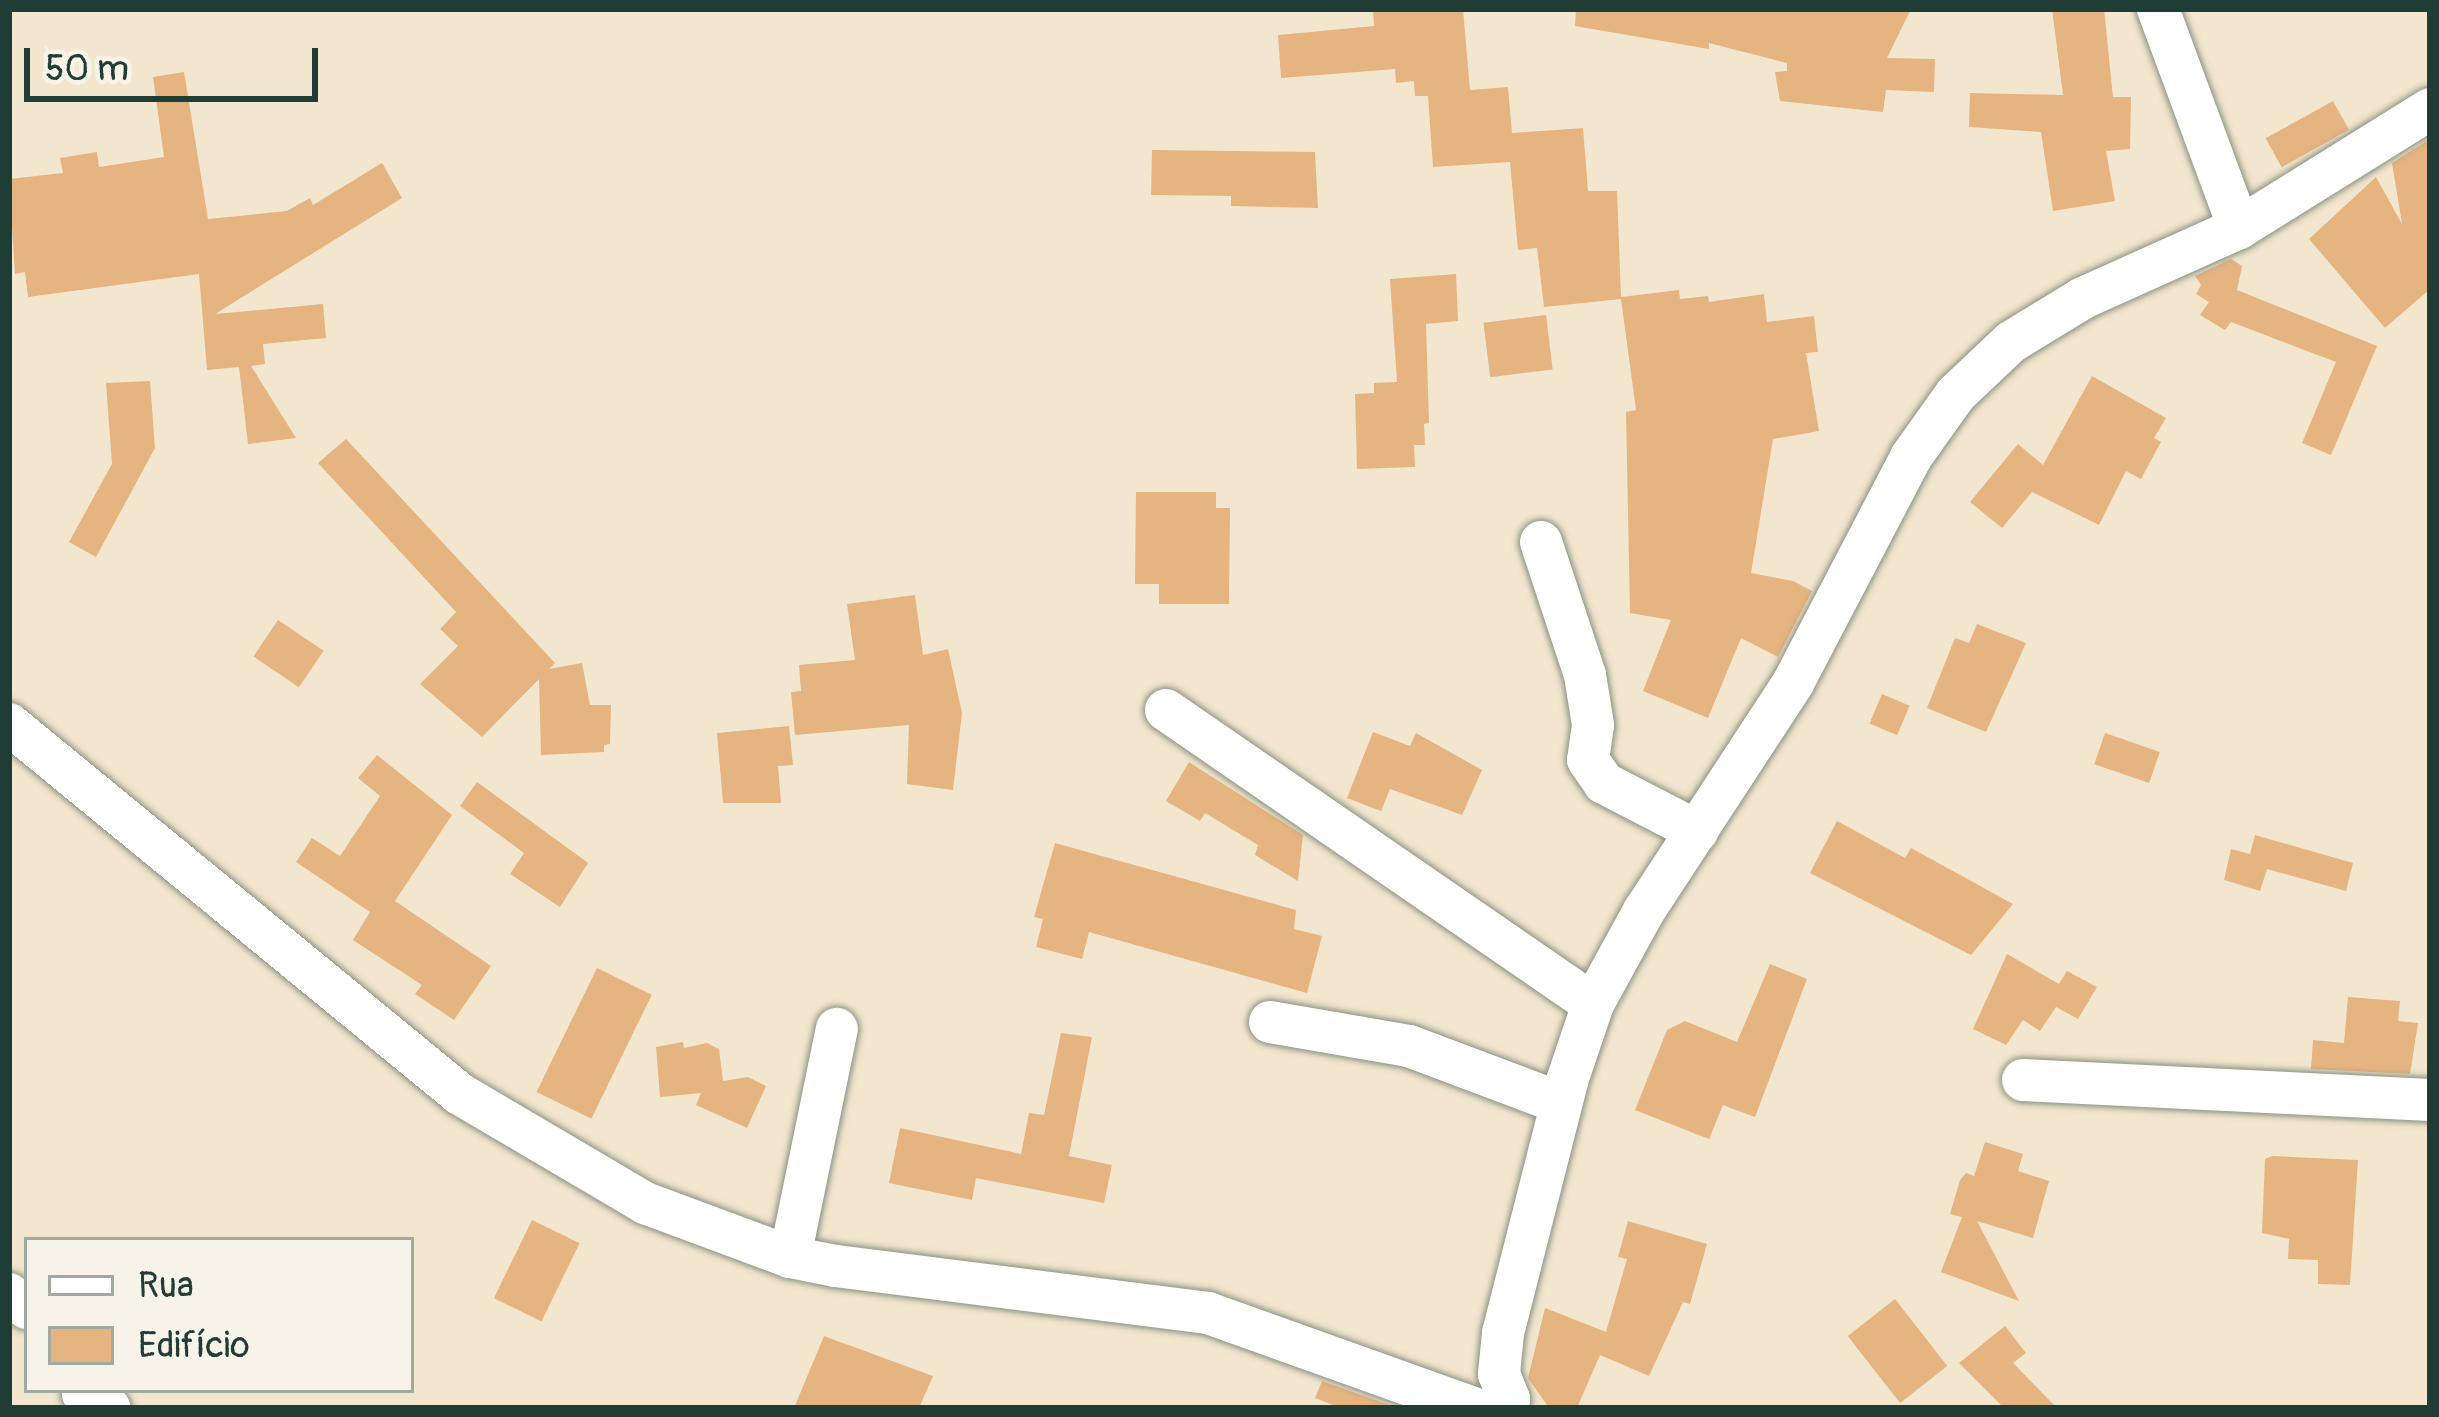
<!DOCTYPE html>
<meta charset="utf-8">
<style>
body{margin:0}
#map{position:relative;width:2439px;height:1417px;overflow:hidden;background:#f3e6ce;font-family:Pangolin,sans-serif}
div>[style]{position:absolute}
.building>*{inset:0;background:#e6b480;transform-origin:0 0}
.roads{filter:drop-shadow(0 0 3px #899281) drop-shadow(0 0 3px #899281)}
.street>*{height:42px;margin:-21px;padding:0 21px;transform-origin:21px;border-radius:21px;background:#fff}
span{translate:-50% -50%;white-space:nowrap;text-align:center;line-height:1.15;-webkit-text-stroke:10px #f7f3e8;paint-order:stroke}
.frame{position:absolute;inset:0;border:12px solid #1f3d34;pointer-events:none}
.legend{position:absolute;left:24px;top:1237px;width:390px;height:156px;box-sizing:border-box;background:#f7f3e8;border:3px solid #a1aaa0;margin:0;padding:15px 21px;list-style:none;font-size:36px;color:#1f3d34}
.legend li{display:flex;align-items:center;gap:24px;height:60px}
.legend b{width:60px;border:3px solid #a1aaa0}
.scale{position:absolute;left:24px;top:48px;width:294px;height:54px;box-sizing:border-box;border:6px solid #1f3d34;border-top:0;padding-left:15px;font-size:36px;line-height:42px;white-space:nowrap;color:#1f3d34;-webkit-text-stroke:9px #f7f3e8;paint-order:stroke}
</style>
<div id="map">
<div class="building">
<i style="clip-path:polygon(1373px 9px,1463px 9px,1470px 90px,1508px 87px,1512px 133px,1583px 128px,1588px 191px,1617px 191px,1621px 297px,1679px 290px,1680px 299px,1708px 296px,1709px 302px,1764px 294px,1767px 322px,1814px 316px,1818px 352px,1806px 353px,1819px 431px,1773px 439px,1751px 573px,1793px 581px,1812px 591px,1778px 657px,1741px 638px,1708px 718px,1643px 691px,1671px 620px,1630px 613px,1626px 412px,1636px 410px,1621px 299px,1544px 307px,1537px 248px,1518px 250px,1510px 162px,1433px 167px,1428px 96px,1415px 96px,1414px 81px,1396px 83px,1395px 69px,1281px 78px,1278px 35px,1374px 26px)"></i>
<i style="clip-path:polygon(1576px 9px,1911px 9px,1887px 58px,1935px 59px,1934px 92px,1886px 90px,1883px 112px,1780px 101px,1775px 72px,1787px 71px,1787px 63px,1709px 43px,1709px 49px,1575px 26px)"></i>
<i style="clip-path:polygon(2052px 9px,2104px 9px,2113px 97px,2131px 97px,2130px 149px,2106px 151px,2115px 201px,2053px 211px,2041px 132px,1969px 127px,1970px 93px,2063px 95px)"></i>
<i style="clip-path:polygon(184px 72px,208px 219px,287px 211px,310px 198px,313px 205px,382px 163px,402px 198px,215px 314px,323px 304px,326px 338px,263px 344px,265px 364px,251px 366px,296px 438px,248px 444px,239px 367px,207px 370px,199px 274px,28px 297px,25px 272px,15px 274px,9px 179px,63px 173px,60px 158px,97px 152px,99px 167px,164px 157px,153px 77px)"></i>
<i style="left:2333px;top:101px;width:33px;height:77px;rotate:61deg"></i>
<i style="clip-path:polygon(2430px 139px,2430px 289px,2385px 328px,2309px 239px,2376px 177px,2402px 224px,2392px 163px)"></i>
<i style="clip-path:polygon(1152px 150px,1315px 152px,1318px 208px,1231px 206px,1231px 196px,1151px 195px)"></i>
<i style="clip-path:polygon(2231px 259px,2242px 266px,2237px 290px,2377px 346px,2331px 455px,2302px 443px,2336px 362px,2231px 322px,2225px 330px,2200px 315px,2209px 302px,2196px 294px,2201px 285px,2195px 276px)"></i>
<i style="clip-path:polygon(1456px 274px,1458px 321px,1426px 324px,1429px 423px,1424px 424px,1425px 445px,1414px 445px,1415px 467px,1357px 469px,1355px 394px,1374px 393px,1374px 383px,1397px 382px,1390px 279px)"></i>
<i style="left:1546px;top:315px;width:55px;height:63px;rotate:83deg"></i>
<i style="clip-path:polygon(2092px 376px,2166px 418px,2154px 438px,2161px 442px,2141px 479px,2126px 471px,2099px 525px,2032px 492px,2002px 528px,1970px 502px,2018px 444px,2043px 465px)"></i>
<i style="clip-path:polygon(150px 381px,155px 448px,96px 557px,69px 542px,112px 464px,106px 383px)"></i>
<i style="clip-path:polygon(346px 439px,555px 663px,549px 669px,582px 663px,590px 705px,611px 705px,610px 744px,604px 745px,604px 752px,541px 755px,539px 679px,482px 737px,420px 684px,458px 646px,440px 629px,456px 612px,318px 463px)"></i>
<i style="clip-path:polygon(1136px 492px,1216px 492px,1216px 508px,1230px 508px,1229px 604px,1159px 604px,1159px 584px,1135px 584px)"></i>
<i style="clip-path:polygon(915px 595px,923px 655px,948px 649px,962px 713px,953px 790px,907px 784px,909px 725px,795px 735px,791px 692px,801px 691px,799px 665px,855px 660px,847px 604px)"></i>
<i style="left:278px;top:620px;width:55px;height:44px;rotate:34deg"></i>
<i style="clip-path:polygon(1977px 624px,2026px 643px,1986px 732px,1927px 708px,1955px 638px,1969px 643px)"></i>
<i style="left:1882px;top:694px;width:30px;height:32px;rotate:23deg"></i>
<i style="clip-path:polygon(789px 726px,793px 765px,778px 766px,781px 803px,723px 803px,717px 733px)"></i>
<i style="clip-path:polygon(1373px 732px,1410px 746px,1416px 733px,1482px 770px,1462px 815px,1390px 789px,1381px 811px,1347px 798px)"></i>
<i style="left:2105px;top:733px;width:58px;height:33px;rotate:19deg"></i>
<i style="clip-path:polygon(377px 755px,452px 815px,395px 901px,491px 966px,454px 1020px,415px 994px,422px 985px,353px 940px,370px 912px,296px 862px,312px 838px,340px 856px,380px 796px,358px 778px)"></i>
<i style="clip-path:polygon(1189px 762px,1303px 835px,1298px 881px,1255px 855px,1258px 845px,1205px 813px,1200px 821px,1166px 801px)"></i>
<i style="clip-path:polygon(477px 782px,588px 863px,560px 907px,510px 874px,524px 853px,460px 806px)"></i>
<i style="clip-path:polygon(1837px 821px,1905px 858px,1911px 848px,2013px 904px,1971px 955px,1810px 873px)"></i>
<i style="clip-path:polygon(2255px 835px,2353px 863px,2346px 891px,2267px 869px,2260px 891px,2224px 880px,2231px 849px,2250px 854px)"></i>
<i style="clip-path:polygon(1055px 843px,1296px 910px,1294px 929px,1322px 936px,1307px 993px,1089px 932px,1082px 959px,1036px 947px,1043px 919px,1034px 917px)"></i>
<i style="clip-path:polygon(2007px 954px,2059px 984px,2067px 971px,2097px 987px,2078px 1019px,2056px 1007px,2040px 1031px,2023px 1020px,2006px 1045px,1973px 1029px)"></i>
<i style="clip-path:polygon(1770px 964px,1807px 979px,1755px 1117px,1723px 1105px,1709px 1139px,1635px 1110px,1667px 1030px,1685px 1021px,1737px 1042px)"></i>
<i style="left:597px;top:968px;width:61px;height:138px;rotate:26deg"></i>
<i style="clip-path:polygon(2348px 997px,2400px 1001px,2398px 1021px,2418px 1023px,2410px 1074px,2311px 1069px,2313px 1040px,2344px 1043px)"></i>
<i style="clip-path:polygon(1061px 1033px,1092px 1037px,1069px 1156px,1112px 1165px,1104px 1203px,976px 1178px,972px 1200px,889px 1183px,900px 1128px,1021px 1154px,1029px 1113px,1044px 1115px)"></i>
<i style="clip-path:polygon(683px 1042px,684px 1048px,707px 1043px,719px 1049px,723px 1081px,748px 1077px,766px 1086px,747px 1128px,696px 1105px,701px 1093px,660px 1097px,656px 1047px)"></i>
<i style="clip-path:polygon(1985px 1142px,2023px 1154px,2018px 1171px,2049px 1181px,2033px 1238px,1977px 1221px,2019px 1301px,1941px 1272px,1962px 1217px,1950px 1214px,1960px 1180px,1966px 1173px,1974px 1176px)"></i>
<i style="clip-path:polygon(2272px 1156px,2358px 1160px,2350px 1285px,2318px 1284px,2318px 1260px,2288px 1259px,2289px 1239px,2262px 1233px,2265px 1159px)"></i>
<i style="left:532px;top:1220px;width:53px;height:87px;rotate:26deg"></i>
<i style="clip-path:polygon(1628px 1221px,1707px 1244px,1690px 1304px,1683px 1302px,1649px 1376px,1600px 1355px,1577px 1408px,1549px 1408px,1528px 1378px,1545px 1308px,1606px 1332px,1627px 1259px,1618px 1257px)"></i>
<i style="left:1895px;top:1299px;width:85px;height:60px;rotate:52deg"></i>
<i style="clip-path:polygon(2005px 1326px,2026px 1353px,2013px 1363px,2057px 1408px,2004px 1408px,1959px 1363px)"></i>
<i style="clip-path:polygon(824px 1336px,933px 1376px,919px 1408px,794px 1408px)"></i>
<i style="clip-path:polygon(1322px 1381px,1398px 1408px,1341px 1408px,1315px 1398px)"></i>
</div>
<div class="roads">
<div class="street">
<i style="left:2158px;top:9px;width:233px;rotate:69.7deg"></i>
<i style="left:1541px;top:542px;width:140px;rotate:71.7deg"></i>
<i style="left:1585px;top:675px;width:51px;rotate:80.9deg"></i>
<i style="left:1593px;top:725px;width:35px;rotate:98deg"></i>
<i style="left:1588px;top:760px;width:28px;rotate:55deg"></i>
<i style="left:1604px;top:783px;width:105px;rotate:27.3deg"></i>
<i style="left:1166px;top:710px;width:518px;rotate:34.55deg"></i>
<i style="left:9px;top:724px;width:583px;rotate:39.37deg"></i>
<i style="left:460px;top:1094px;width:215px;rotate:30.5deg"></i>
<i style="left:645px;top:1203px;width:155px;rotate:20.4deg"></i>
<i style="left:790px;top:1257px;width:47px;rotate:11.1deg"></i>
<i style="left:836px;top:1266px;width:375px;rotate:7.2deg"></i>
<i style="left:1208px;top:1313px;width:282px;rotate:19.7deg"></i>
<i style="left:1270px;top:1022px;width:141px;rotate:9.8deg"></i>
<i style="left:1409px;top:1046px;width:162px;rotate:20.6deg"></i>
<i style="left:2023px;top:1080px;width:407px;rotate:2.8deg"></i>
<i style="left:790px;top:1257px;width:233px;rotate:-78.4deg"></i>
<i style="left:9px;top:1294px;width:23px;rotate:38deg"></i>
<i style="left:85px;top:1390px;width:4px;rotate:117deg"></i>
<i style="left:83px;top:1394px;width:30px;rotate:28deg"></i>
<i style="left:1507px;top:1408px;width:9px;rotate:-77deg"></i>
<i style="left:1509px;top:1399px;width:27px;rotate:-112deg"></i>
<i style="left:1499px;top:1374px;width:41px;rotate:-84.4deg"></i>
<i style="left:1503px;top:1333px;width:260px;rotate:-75.7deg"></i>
<i style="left:1567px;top:1081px;width:81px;rotate:-71.3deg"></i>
<i style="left:1593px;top:1004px;width:106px;rotate:-61.3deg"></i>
<i style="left:1644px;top:911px;width:272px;rotate:-56.8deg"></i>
<i style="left:1793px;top:683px;width:255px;rotate:-62.4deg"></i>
<i style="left:1911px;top:457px;width:77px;rotate:-54.5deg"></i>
<i style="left:1956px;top:394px;width:76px;rotate:-43.4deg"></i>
<i style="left:2011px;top:342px;width:84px;rotate:-31.4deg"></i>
<i style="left:2083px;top:298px;width:171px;rotate:-24.2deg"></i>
<i style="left:2239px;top:228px;width:225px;rotate:-31.9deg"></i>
</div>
</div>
<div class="frame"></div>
<ul class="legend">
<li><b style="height:15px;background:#fff"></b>Rua</li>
<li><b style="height:33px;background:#e6b480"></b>Edifício</li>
</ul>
<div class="scale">50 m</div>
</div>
